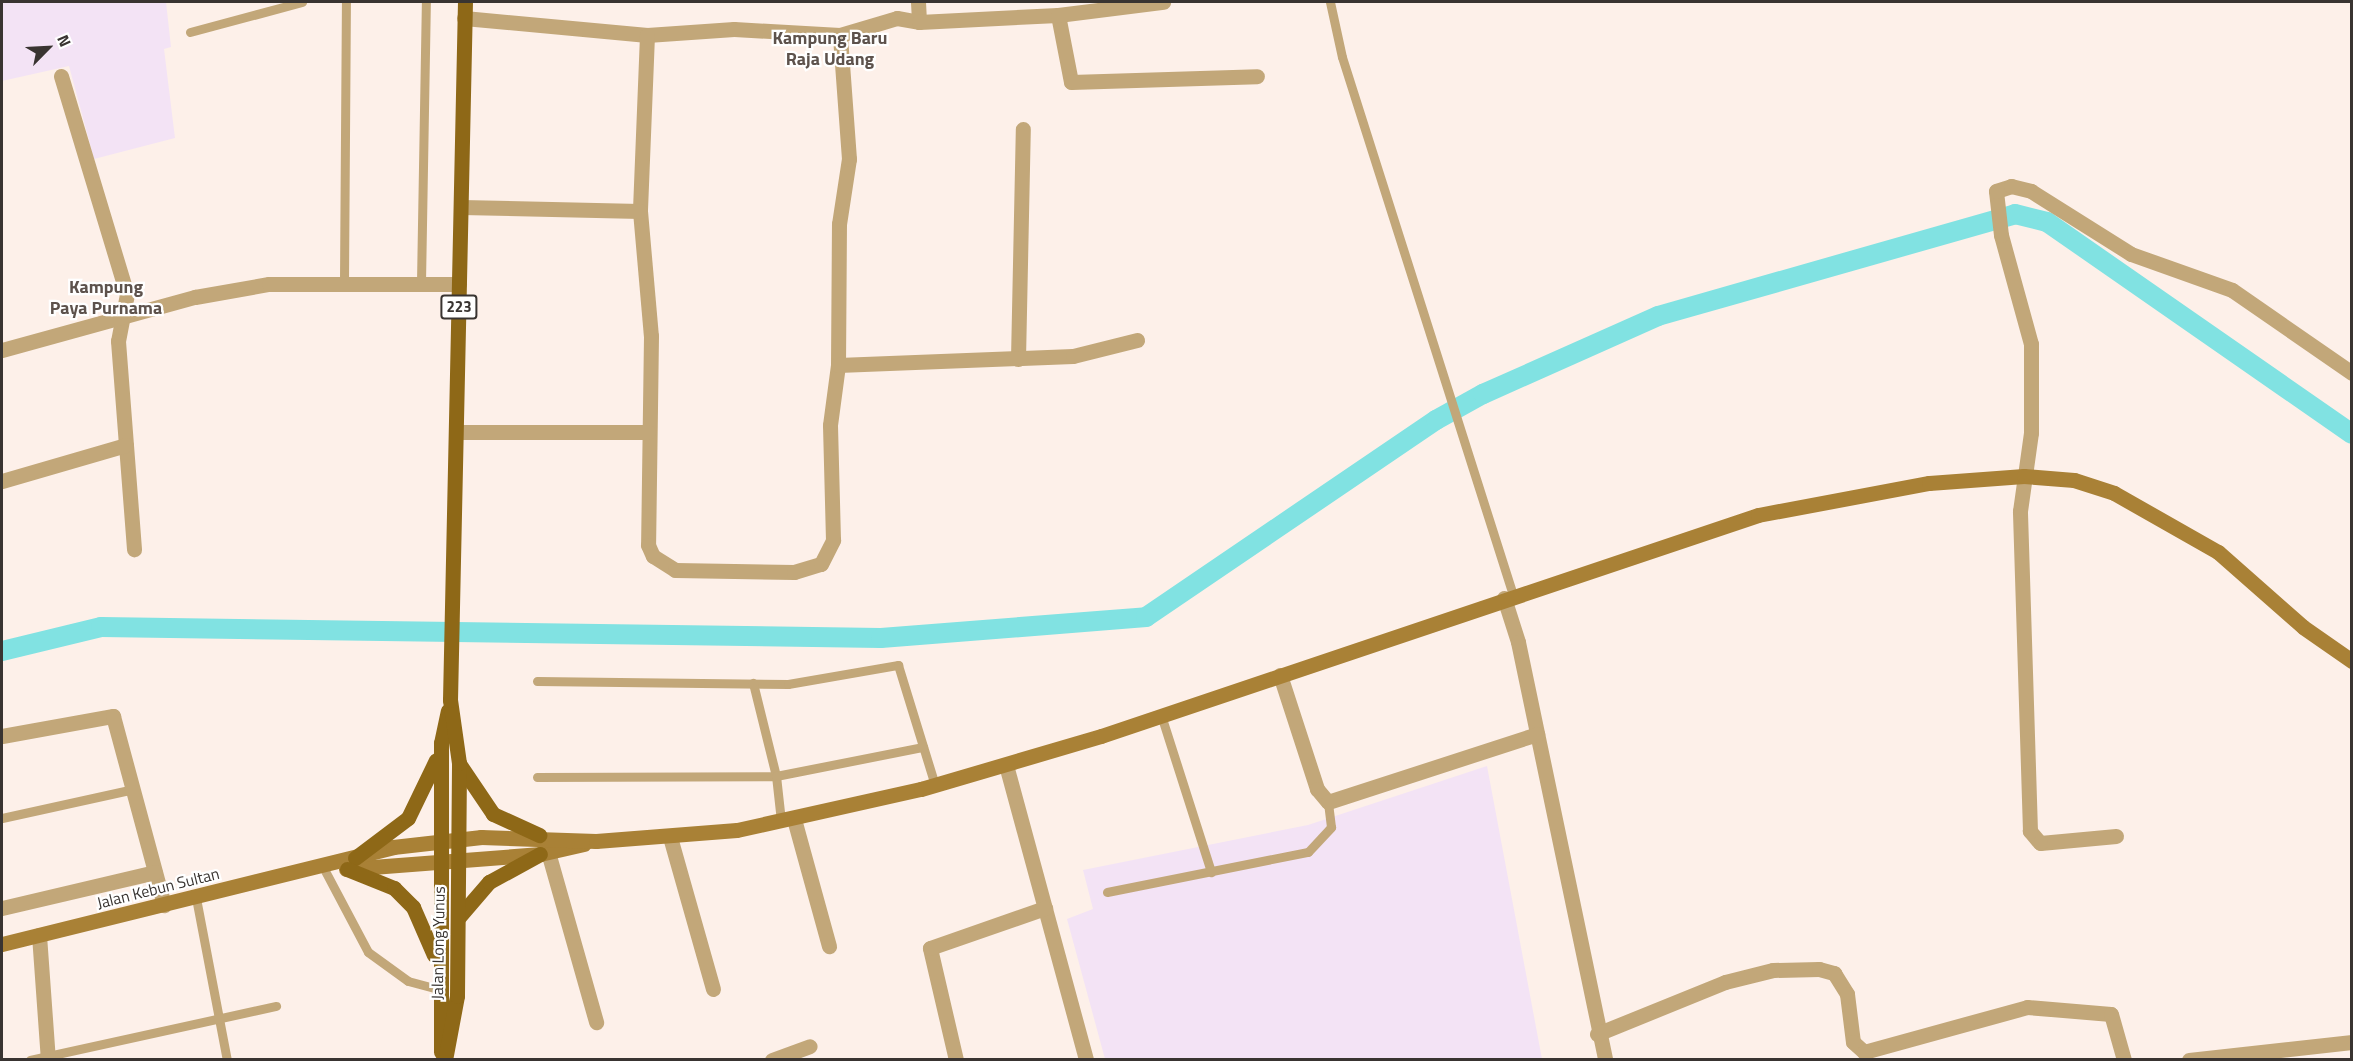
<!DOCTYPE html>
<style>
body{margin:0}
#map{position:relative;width:2353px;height:1061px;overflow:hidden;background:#fdf0e9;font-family:"Titillium Web",sans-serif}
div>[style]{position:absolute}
.education>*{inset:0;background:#f3e3f5}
.canal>*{height:20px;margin:-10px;padding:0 10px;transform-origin:10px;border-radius:10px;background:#81e2e2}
.service>*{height:9px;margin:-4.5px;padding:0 4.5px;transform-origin:4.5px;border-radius:4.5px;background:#c2a779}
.minor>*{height:15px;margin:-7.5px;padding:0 7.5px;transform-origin:7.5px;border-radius:7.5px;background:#c2a779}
.secondary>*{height:15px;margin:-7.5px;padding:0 7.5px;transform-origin:7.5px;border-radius:7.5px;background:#a98136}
.primary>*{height:15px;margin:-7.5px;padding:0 7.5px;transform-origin:7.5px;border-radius:7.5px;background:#8e6817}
span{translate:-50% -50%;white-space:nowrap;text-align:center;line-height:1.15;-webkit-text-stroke:4.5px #fff;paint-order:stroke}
.shield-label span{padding:2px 4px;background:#fff;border:2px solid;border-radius:4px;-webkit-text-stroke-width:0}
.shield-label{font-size:15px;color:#393431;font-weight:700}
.street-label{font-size:16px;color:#393431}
.neighbourhood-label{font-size:18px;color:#5d524c;font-weight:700}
.frame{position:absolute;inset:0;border:3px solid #393431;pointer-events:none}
.north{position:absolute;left:18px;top:18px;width:60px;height:60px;-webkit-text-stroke:4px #fff;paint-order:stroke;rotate:66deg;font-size:16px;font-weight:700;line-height:24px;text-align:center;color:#393431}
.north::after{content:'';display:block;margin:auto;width:21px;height:27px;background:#393431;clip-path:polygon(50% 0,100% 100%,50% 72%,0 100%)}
</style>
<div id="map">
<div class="education">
<i style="clip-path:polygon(2px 2px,166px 2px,171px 47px,164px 49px,175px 138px,94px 159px,69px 66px,2px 81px)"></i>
<i style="clip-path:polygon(1487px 766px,1542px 1059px,1105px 1059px,1067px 919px,1093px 909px,1083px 870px,1308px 825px)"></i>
</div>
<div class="canal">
<i style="left:2px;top:651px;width:102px;rotate:-13.6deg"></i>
<i style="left:101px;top:627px;width:780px;rotate:0.81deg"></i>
<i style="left:881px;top:638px;width:266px;rotate:-4.5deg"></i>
<i style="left:1146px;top:617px;width:351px;rotate:-34.2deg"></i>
<i style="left:1436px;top:420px;width:54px;rotate:-29deg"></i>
<i style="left:1483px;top:394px;width:192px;rotate:-24deg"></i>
<i style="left:1658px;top:316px;width:371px;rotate:-15.9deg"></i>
<i style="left:2015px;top:214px;width:33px;rotate:14deg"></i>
<i style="left:2047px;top:222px;width:371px;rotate:34.8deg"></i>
</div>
<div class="service">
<i style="left:1330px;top:2px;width:56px;rotate:77.7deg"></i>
<i style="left:1342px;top:57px;width:565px;rotate:72.37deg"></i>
<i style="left:190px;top:32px;width:116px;rotate:-15deg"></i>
<i style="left:344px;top:280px;width:278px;rotate:-89.6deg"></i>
<i style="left:421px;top:282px;width:280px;rotate:-89deg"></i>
<i style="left:537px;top:681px;width:251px;rotate:0.7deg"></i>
<i style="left:788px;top:684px;width:112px;rotate:-9.8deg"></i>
<i style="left:898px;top:665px;width:126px;rotate:72.9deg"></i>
<i style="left:1161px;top:715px;width:165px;rotate:72.3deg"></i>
<i style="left:537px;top:777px;width:239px;rotate:-0.2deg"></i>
<i style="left:776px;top:776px;width:96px;rotate:-103.9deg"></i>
<i style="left:2px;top:818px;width:135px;rotate:-12.4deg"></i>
<i style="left:781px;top:821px;width:45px;rotate:-96.3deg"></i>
<i style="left:776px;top:776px;width:150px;rotate:-11.2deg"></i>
<i style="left:323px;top:867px;width:96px;rotate:62.1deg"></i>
<i style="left:368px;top:952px;width:49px;rotate:35.9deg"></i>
<i style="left:408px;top:981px;width:30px;rotate:15deg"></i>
<i style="left:1107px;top:892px;width:205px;rotate:-11.3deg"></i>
<i style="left:1308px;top:852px;width:34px;rotate:-47deg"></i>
<i style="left:1331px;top:827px;width:25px;rotate:-97deg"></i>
<i style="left:196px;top:898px;width:165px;rotate:79.2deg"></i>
<i style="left:30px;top:1060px;width:252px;rotate:-12.4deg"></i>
</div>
<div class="minor">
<i style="left:918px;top:2px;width:20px;rotate:87deg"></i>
<i style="left:1058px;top:15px;width:68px;rotate:79deg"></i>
<i style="left:1071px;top:82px;width:186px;rotate:-1.8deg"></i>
<i style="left:464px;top:18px;width:184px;rotate:5.3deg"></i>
<i style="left:647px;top:35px;width:87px;rotate:-3.9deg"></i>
<i style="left:734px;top:29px;width:106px;rotate:3.2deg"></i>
<i style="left:840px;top:35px;width:59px;rotate:-16.6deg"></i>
<i style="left:897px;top:18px;width:22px;rotate:10deg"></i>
<i style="left:919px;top:22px;width:139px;rotate:-2.9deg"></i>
<i style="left:1058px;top:15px;width:106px;rotate:-7.1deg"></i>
<i style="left:647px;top:35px;width:176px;rotate:92.3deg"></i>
<i style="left:640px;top:211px;width:125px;rotate:85deg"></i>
<i style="left:651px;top:336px;width:209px;rotate:90.8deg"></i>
<i style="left:648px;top:545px;width:12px;rotate:66deg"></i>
<i style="left:653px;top:556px;width:26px;rotate:32deg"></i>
<i style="left:675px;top:570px;width:119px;rotate:1deg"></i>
<i style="left:794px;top:572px;width:28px;rotate:-17deg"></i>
<i style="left:821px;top:564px;width:27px;rotate:-63deg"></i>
<i style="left:833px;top:540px;width:115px;rotate:-91.5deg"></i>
<i style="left:830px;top:425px;width:61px;rotate:-82.4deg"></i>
<i style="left:838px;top:365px;width:141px;rotate:-89.6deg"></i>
<i style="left:839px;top:224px;width:66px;rotate:-81.3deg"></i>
<i style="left:849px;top:159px;width:124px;rotate:-94.2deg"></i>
<i style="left:61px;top:76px;width:228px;rotate:73.2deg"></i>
<i style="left:127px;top:294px;width:48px;rotate:100.8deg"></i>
<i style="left:118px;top:341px;width:209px;rotate:85.6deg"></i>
<i style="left:461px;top:207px;width:179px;rotate:1.3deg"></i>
<i style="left:2px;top:350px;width:200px;rotate:-15.4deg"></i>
<i style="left:195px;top:297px;width:75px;rotate:-10deg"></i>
<i style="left:269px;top:284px;width:190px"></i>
<i style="left:1018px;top:359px;width:230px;rotate:-88.8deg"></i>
<i style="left:838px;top:365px;width:235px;rotate:-2.2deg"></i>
<i style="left:1073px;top:356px;width:66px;rotate:-14deg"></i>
<i style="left:456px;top:432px;width:192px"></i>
<i style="left:2px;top:481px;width:129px;rotate:-16.2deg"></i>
<i style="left:1504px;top:598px;width:46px;rotate:72.3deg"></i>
<i style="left:1518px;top:642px;width:427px;rotate:78.2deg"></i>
<i style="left:1280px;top:675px;width:120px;rotate:72deg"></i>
<i style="left:1317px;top:789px;width:17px;rotate:50deg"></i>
<i style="left:1328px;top:802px;width:220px;rotate:-18deg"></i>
<i style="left:2px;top:736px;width:113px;rotate:-10.2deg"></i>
<i style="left:113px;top:716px;width:196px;rotate:74.9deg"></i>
<i style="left:1006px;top:765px;width:306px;rotate:74.8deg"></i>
<i style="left:794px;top:819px;width:132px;rotate:74.6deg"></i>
<i style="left:2116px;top:836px;width:76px;rotate:174.7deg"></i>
<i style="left:2040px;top:843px;width:16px;rotate:-130deg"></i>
<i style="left:2030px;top:831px;width:320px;rotate:-91.8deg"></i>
<i style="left:2020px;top:511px;width:79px;rotate:-82deg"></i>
<i style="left:2031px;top:433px;width:89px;rotate:-90deg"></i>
<i style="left:2031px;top:344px;width:113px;rotate:-105.4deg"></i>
<i style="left:2001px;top:235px;width:44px;rotate:-96.5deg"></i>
<i style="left:1996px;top:191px;width:16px;rotate:-18deg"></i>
<i style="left:2011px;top:186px;width:21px;rotate:14deg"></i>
<i style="left:2031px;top:191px;width:118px;rotate:32.2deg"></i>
<i style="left:2131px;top:254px;width:107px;rotate:19.6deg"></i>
<i style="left:2232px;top:290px;width:146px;rotate:34.7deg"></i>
<i style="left:670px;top:837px;width:158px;rotate:74.2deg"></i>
<i style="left:548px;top:852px;width:177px;rotate:74.2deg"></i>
<i style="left:2px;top:908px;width:157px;rotate:-13.2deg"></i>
<i style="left:39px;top:935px;width:125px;rotate:85.9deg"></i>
<i style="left:1597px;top:1034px;width:138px;rotate:-22.1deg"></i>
<i style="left:1725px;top:982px;width:49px;rotate:-14deg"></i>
<i style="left:1773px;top:970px;width:46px;rotate:-1.2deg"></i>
<i style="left:1819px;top:969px;width:16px;rotate:15deg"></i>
<i style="left:1834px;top:973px;width:25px;rotate:58deg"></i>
<i style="left:1847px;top:994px;width:48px;rotate:82.9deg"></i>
<i style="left:1853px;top:1042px;width:15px;rotate:42deg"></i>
<i style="left:1864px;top:1052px;width:169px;rotate:-15.4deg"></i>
<i style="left:2027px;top:1007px;width:84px;rotate:4.8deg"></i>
<i style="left:2111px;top:1014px;width:48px;rotate:74.2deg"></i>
<i style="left:772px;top:1060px;width:40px;rotate:-20.2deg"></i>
<i style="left:956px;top:1060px;width:115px;rotate:-103.1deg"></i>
<i style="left:930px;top:948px;width:122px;rotate:-19.2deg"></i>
<i style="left:2189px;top:1060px;width:164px;rotate:-6.3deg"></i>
</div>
<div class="secondary">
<i style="left:346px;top:869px;width:195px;rotate:-4.4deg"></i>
<i style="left:540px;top:854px;width:45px;rotate:-12.8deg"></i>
<i style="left:2px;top:944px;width:403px;rotate:-13.9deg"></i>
<i style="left:393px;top:847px;width:89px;rotate:-6.5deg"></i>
<i style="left:481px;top:837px;width:115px;rotate:2deg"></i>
<i style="left:596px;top:841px;width:141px;rotate:-4.5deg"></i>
<i style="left:737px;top:830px;width:189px;rotate:-12.6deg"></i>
<i style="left:921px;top:789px;width:188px;rotate:-16.4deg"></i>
<i style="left:1101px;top:736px;width:693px;rotate:-18.59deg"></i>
<i style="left:1758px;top:515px;width:174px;rotate:-10.6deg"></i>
<i style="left:1929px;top:483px;width:95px;rotate:-4.2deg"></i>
<i style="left:2024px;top:476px;width:50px;rotate:4.6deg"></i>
<i style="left:2074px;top:480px;width:42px;rotate:18deg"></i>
<i style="left:2114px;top:493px;width:120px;rotate:29.6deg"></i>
<i style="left:2218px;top:552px;width:113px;rotate:41.4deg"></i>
<i style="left:2303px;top:627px;width:60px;rotate:34.8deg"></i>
</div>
<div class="primary">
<i style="left:460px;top:765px;width:59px;rotate:56deg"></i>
<i style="left:493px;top:814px;width:51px;rotate:24.5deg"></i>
<i style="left:355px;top:858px;width:66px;rotate:-37deg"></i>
<i style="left:408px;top:818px;width:64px;rotate:-64.2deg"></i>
<i style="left:347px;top:869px;width:51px;rotate:22deg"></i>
<i style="left:394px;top:888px;width:27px;rotate:45deg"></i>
<i style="left:413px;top:907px;width:52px;rotate:66.4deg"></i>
<i style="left:458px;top:918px;width:48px;rotate:-49.3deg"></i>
<i style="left:489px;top:882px;width:58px;rotate:-28.8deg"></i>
<i style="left:441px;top:1052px;width:309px;rotate:-90deg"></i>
<i style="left:441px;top:743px;width:33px;rotate:-78deg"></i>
<i style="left:445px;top:1060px;width:65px;rotate:-79.4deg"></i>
<i style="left:457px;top:996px;width:233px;rotate:-89.5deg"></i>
<i style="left:459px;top:763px;width:64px;rotate:-98.1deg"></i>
<i style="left:450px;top:700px;width:698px;rotate:-88.77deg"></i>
</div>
<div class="shield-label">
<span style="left:459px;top:307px">223</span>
</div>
<div class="street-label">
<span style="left:158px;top:888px;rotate:-14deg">Jalan Kebun Sultan</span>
<span style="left:438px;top:943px;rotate:-89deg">Jalan Long Yunus</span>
</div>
<div class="neighbourhood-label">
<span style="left:830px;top:49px">Kampung Baru<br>Raja Udang</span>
<span style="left:106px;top:298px">Kampung<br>Paya Purnama</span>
</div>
<div class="frame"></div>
<div class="north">N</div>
</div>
